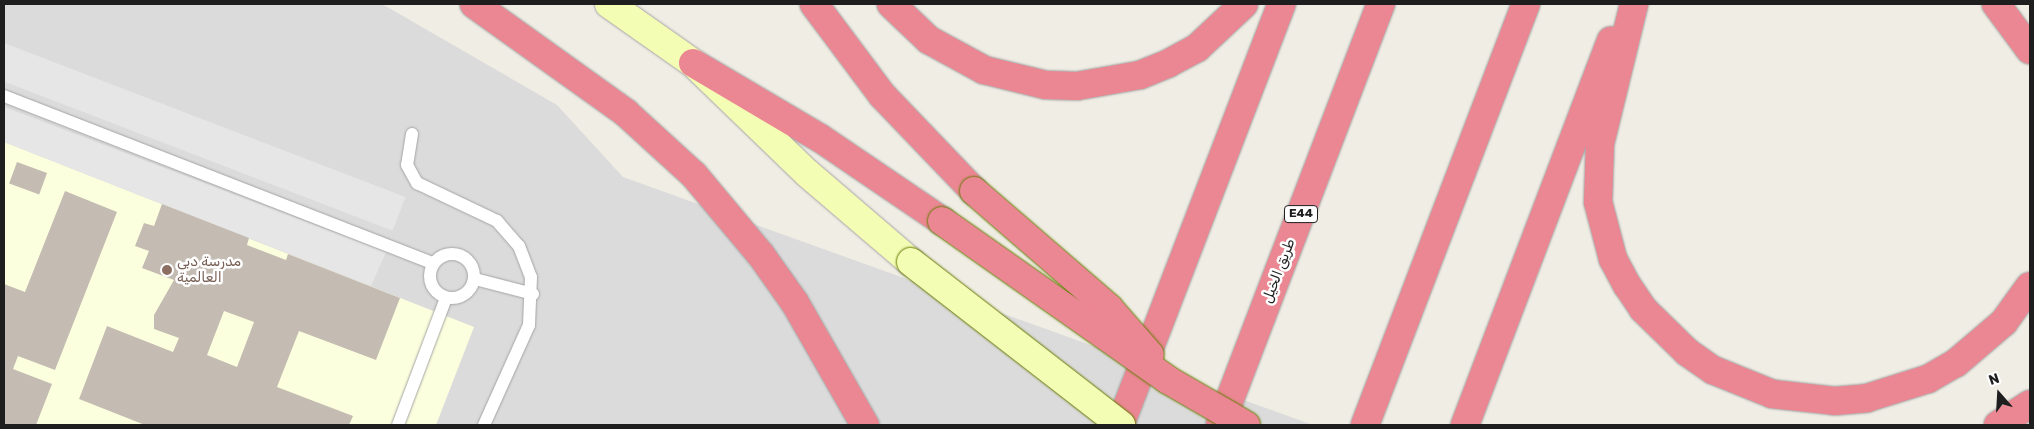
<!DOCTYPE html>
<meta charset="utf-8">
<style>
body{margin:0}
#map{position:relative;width:2034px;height:429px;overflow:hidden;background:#f0ede4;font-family:Rubik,"Noto Naskh Arabic",sans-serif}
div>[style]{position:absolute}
.residential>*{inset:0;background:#dcdbdb}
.education>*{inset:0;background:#fcffdd}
.parking>*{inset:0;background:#e6e6e6;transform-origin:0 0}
.building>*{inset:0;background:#c4bcb3;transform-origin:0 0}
.roads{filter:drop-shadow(0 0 1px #a5a5a5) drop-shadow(0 0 1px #a5a5a5)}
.service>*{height:12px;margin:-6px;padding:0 6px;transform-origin:6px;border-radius:6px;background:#fff}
.service>.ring{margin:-6px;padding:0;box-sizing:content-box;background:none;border:12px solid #fff;border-radius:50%}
.secondary>*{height:28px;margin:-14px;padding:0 14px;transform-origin:14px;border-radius:14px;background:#f4fdb4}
.motorway>*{height:28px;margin:-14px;padding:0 14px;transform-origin:14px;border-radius:14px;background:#eb8792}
.bridges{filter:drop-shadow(0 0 1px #647a00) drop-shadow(0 0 1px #647a00)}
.secondary-bridge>*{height:28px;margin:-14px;padding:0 14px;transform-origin:14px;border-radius:14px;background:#f4fdb4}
.motorway-bridge>*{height:28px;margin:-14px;padding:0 14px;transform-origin:14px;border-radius:14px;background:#eb8792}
.dots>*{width:14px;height:14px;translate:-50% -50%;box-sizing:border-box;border:2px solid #fff;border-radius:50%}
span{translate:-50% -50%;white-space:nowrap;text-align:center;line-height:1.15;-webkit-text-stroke:5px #fff;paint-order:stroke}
.shield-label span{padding:1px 4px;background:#fff;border:1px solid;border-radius:4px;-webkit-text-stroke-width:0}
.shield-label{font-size:12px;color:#1e1e1e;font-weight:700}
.education-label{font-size:14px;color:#785e54}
.left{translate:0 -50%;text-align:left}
.street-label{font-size:14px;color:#1e1e1e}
.frame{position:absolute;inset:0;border:5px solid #1e1e1e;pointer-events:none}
.north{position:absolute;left:1974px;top:369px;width:50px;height:50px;-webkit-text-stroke:4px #fff;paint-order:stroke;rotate:341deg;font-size:14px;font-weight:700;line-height:20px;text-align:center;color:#1e1e1e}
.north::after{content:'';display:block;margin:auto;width:18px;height:22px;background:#1e1e1e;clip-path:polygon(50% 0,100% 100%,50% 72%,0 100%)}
</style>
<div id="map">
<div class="residential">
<i style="clip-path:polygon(4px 4px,382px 4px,557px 105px,623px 177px,1313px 425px,4px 425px)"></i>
</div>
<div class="education">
<i style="clip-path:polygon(4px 142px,474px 327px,436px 425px,4px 425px)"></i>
</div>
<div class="parking">
<i style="left:4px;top:43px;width:430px;height:36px;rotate:21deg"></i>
<i style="clip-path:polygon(4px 107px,386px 252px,371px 286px,4px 142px)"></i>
</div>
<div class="building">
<i style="left:17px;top:162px;width:32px;height:23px;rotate:20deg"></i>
<i style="clip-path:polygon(65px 191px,117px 212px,55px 370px,18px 356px,13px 369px,52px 384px,36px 425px,4px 425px,4px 284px,25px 292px)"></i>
<i style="clip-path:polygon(evenodd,162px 204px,249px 238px,247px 245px,286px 260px,288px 254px,400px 298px,376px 360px,299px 331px,277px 387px,353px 416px,349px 425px,145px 425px,79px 399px,107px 326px,173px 352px,179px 338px,154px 329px,154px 315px,174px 280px,142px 268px,149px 251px,135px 246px,144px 223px,154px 226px,162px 204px,224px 311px,254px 322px,237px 367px,207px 355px,224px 311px)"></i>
</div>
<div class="roads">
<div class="service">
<i style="left:4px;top:96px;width:460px;rotate:21.3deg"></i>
<i style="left:412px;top:134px;width:31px;rotate:99deg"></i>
<i style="left:407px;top:165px;width:21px;rotate:61deg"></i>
<i style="left:417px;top:183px;width:89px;rotate:25.4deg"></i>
<i style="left:497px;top:221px;width:33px;rotate:49deg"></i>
<i style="left:519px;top:246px;width:33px;rotate:69deg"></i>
<i style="left:531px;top:277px;width:48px;rotate:92.4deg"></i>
<i style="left:529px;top:325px;width:110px;rotate:114.2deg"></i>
<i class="ring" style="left:430px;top:254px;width:32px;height:32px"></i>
<i style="left:475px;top:279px;width:60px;rotate:14.5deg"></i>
<i style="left:398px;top:425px;width:136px;rotate:-69.3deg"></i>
</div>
<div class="secondary">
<i style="left:609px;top:4px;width:103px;rotate:35.1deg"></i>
<i style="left:693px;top:63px;width:158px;rotate:44deg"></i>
<i style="left:807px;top:173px;width:137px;rotate:40.6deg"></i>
</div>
<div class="motorway">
<i style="left:474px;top:4px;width:187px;rotate:35.6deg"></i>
<i style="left:626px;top:113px;width:92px;rotate:42.4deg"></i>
<i style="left:694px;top:175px;width:104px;rotate:50.1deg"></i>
<i style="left:761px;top:255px;width:59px;rotate:54.7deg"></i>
<i style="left:795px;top:303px;width:141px;rotate:60.2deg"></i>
<i style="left:814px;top:4px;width:114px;rotate:53.2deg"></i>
<i style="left:882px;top:95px;width:133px;rotate:46.2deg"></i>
<i style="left:891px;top:4px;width:52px;rotate:43.5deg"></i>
<i style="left:929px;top:40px;width:63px;rotate:28.6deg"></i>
<i style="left:984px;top:70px;width:64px;rotate:13.6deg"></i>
<i style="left:1046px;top:85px;width:31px;rotate:2deg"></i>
<i style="left:1077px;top:86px;width:64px;rotate:-9.9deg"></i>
<i style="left:1140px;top:75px;width:31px;rotate:-22deg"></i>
<i style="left:1169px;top:63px;width:32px;rotate:-28deg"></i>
<i style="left:1197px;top:48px;width:64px;rotate:-43.1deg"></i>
<i style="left:1634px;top:4px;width:143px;rotate:103.7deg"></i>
<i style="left:1600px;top:143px;width:59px;rotate:91.9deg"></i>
<i style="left:1598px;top:202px;width:59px;rotate:75.3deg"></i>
<i style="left:1613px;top:259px;width:30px;rotate:62deg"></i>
<i style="left:1627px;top:285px;width:29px;rotate:56deg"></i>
<i style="left:1643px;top:309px;width:62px;rotate:44.3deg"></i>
<i style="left:1687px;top:352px;width:32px;rotate:35deg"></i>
<i style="left:1713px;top:370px;width:64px;rotate:22.1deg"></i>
<i style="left:1772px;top:394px;width:63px;rotate:6.3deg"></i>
<i style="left:1835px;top:401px;width:32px;rotate:-5deg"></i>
<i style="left:1867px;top:398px;width:64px;rotate:-17.3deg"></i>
<i style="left:1928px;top:379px;width:32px;rotate:-30deg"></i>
<i style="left:1956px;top:363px;width:63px;rotate:-40.5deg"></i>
<i style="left:2004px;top:322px;width:44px;rotate:-54.2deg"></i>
<i style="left:1996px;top:4px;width:57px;rotate:53.5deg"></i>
<i style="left:693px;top:63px;width:147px;rotate:30.6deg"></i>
<i style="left:820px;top:138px;width:148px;rotate:34.2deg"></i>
<i style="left:1120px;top:425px;width:451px;rotate:-69deg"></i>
<i style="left:1220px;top:425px;width:451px;rotate:-69.1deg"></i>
<i style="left:1365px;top:425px;width:451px;rotate:-69.1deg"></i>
<i style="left:1465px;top:425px;width:411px;rotate:-69.2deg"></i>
<i style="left:1998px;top:425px;width:38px;rotate:-33deg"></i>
</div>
</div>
<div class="bridges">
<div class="secondary-bridge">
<i style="left:911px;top:262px;width:266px;rotate:37.8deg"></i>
</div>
<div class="motorway-bridge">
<i style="left:974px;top:191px;width:179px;rotate:40.9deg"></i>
<i style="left:1109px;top:308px;width:62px;rotate:48.9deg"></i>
<i style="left:942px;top:221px;width:276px;rotate:35.1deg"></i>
<i style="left:1168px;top:380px;width:90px;rotate:30deg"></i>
</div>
</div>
<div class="dots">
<i style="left:167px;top:270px;background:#8d6e63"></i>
</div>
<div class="shield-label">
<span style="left:1301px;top:214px">E44</span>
</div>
<div class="education-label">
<span class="left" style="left:177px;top:270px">مدرسة دبي<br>العالمية</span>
</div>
<div class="street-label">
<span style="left:1279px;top:271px;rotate:-69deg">طريق الخيل</span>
</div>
<div class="frame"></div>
<div class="north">N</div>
</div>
